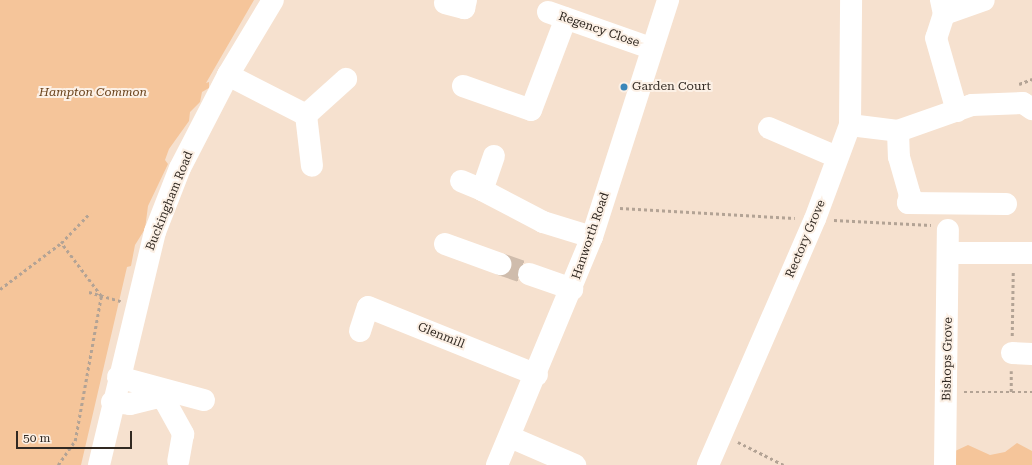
<!DOCTYPE html>
<style>
body{margin:0}
#map{position:relative;width:1032px;height:465px;overflow:hidden;background:#f6e1cf;font-family:"Roboto Serif",serif}
div>[style]{position:absolute}
.green>*{inset:0;background:#f5c59a}
.minor-tunnel>*{height:22px;margin-top:-11px;transform-origin:0;background:repeating-linear-gradient(90deg,#cfbcac 0 22px,transparent 0 33px)}
.path>*{height:2.5px;margin-top:-1.25px;transform-origin:0;background:repeating-linear-gradient(90deg,#b3a395 0 3px,transparent 0 6px)}
.minor>*{height:22px;margin:-11px;padding:0 11px;transform-origin:11px;border-radius:11px;background:#fff}
.dots>*{width:11px;height:11px;translate:-50% -50%;box-sizing:border-box;border:2px solid #fcf0e5;border-radius:50%}
span{translate:-50% -50%;white-space:nowrap;text-align:center;line-height:1.15;-webkit-text-stroke:4px #fcf0e5;paint-order:stroke}
.street-label{font-size:12px;color:#312922}
.poi-label{font-size:12px;color:#312922}
.left{translate:0 -50%;text-align:left}
.park-label{font-size:12px;color:#69421b;font-style:italic}
.scale{position:absolute;left:16px;top:431px;width:116px;height:18px;box-sizing:border-box;border:2px solid #312922;border-top:0;padding-left:5px;font-size:12px;line-height:14px;white-space:nowrap;color:#312922;-webkit-text-stroke:3px #fcf0e5;paint-order:stroke}
</style>
<div id="map">
<div class="green">
<i style="clip-path:polygon(0 0,254px 0,206px 83px,209px 82px,209px 88px,202px 92px,200px 102px,190px 112px,189px 121px,169px 149px,165px 160px,168px 164px,148px 206px,145px 229px,135px 245px,131px 266px,127px 267px,81px 465px,0 465px)"></i>
<i style="clip-path:polygon(1017px 443px,1032px 451px,1032px 465px,952px 465px,953px 452px,968px 445px,990px 455px,1005px 452px)"></i>
</div>
<div class="minor-tunnel">
<i style="left:500px;top:264px;width:31px;rotate:19deg"></i>
</div>
<div class="path">
<i style="left:1019px;top:84px;width:14px;rotate:-21deg"></i>
<i style="left:620px;top:208px;width:175px;rotate:3.3deg"></i>
<i style="left:834px;top:220px;width:97px;rotate:3deg"></i>
<i style="left:0;top:289px;width:76px;rotate:-37deg"></i>
<i style="left:61px;top:243px;width:42px;rotate:-46deg"></i>
<i style="left:89px;top:292px;width:33px;rotate:16deg"></i>
<i style="left:1012px;top:336px;width:65px;rotate:-89.1deg"></i>
<i style="left:964px;top:392px;width:68px"></i>
<i style="left:1011px;top:392px;width:21px;rotate:-90deg"></i>
<i style="left:738px;top:442px;width:51px;rotate:26.6deg"></i>
<i style="left:58px;top:465px;width:29px;rotate:-55deg"></i>
<i style="left:75px;top:441px;width:147px;rotate:-79.8deg"></i>
<i style="left:101px;top:296px;width:66px;rotate:-127deg"></i>
</div>
<div class="minor">
<i style="left:941px;top:0;width:14px;rotate:78deg"></i>
<i style="left:944px;top:14px;width:25px;rotate:108deg"></i>
<i style="left:936px;top:38px;width:76px;rotate:74deg"></i>
<i style="left:445px;top:3px;width:20px;rotate:15deg"></i>
<i style="left:464px;top:8px;width:8px;rotate:-76deg"></i>
<i style="left:548px;top:12px;width:109px;rotate:19.3deg"></i>
<i style="left:944px;top:14px;width:42px;rotate:-19.3deg"></i>
<i style="left:228px;top:75px;width:88px;rotate:27.1deg"></i>
<i style="left:306px;top:115px;width:54px;rotate:-42deg"></i>
<i style="left:463px;top:86px;width:72px;rotate:19.4deg"></i>
<i style="left:531px;top:110px;width:98px;rotate:-69.2deg"></i>
<i style="left:306px;top:115px;width:51px;rotate:83.3deg"></i>
<i style="left:850px;top:125px;width:48px;rotate:7.1deg"></i>
<i style="left:898px;top:131px;width:78px;rotate:-19.4deg"></i>
<i style="left:972px;top:105px;width:51px;rotate:-2.2deg"></i>
<i style="left:1023px;top:103px;width:11px;rotate:34deg"></i>
<i style="left:769px;top:128px;width:74px;rotate:23.1deg"></i>
<i style="left:898px;top:131px;width:26px;rotate:88deg"></i>
<i style="left:899px;top:157px;width:40px;rotate:74deg"></i>
<i style="left:910px;top:195px;width:8px;rotate:104deg"></i>
<i style="left:908px;top:203px;width:98px;rotate:0.6deg"></i>
<i style="left:494px;top:156px;width:36px;rotate:109deg"></i>
<i style="left:482px;top:190px;width:69px;rotate:27.7deg"></i>
<i style="left:543px;top:222px;width:51px;rotate:17deg"></i>
<i style="left:461px;top:181px;width:23px;rotate:23deg"></i>
<i style="left:445px;top:244px;width:59px;rotate:20deg"></i>
<i style="left:950px;top:253px;width:82px"></i>
<i style="left:529px;top:274px;width:46px;rotate:19.2deg"></i>
<i style="left:360px;top:331px;width:25px;rotate:-72deg"></i>
<i style="left:368px;top:307px;width:182px;rotate:21.9deg"></i>
<i style="left:1012px;top:353px;width:20px;rotate:3deg"></i>
<i style="left:118px;top:377px;width:89px;rotate:15deg"></i>
<i style="left:112px;top:402px;width:18px;rotate:6deg"></i>
<i style="left:130px;top:404px;width:29px;rotate:-14deg"></i>
<i style="left:158px;top:397px;width:8px;rotate:30deg"></i>
<i style="left:165px;top:401px;width:38px;rotate:61deg"></i>
<i style="left:183px;top:434px;width:27px;rotate:100deg"></i>
<i style="left:510px;top:437px;width:71px;rotate:23.3deg"></i>
<i style="left:99px;top:465px;width:240px;rotate:-76.5deg"></i>
<i style="left:155px;top:232px;width:69px;rotate:-68.7deg"></i>
<i style="left:180px;top:168px;width:105px;rotate:-62.7deg"></i>
<i style="left:228px;top:75px;width:87px;rotate:-59deg"></i>
<i style="left:497px;top:465px;width:247px;rotate:-67.4deg"></i>
<i style="left:592px;top:237px;width:249px;rotate:-72.2deg"></i>
<i style="left:708px;top:465px;width:268px;rotate:-66.5deg"></i>
<i style="left:815px;top:219px;width:100px;rotate:-69.6deg"></i>
<i style="left:850px;top:125px;width:125px;rotate:-89.5deg"></i>
<i style="left:945px;top:465px;width:235px;rotate:-89.3deg"></i>
</div>
<div class="dots">
<i style="left:624px;top:87px;background:#3a86b9"></i>
</div>
<div class="street-label">
<span style="left:599px;top:30px;rotate:19deg">Regency Close</span>
<span style="left:170px;top:201px;rotate:-68deg">Buckingham Road</span>
<span style="left:591px;top:236px;rotate:-71deg">Hanworth Road</span>
<span style="left:806px;top:239px;rotate:-67deg">Rectory Grove</span>
<span style="left:441px;top:336px;rotate:22deg">Glenmill</span>
<span style="left:948px;top:359px;rotate:-89deg">Bishops Grove</span>
</div>
<div class="poi-label">
<span class="left" style="left:632px;top:87px">Garden Court</span>
</div>
<div class="park-label">
<span style="left:93px;top:93px">Hampton Common</span>
</div>
<div class="scale">50 m</div>
</div>
